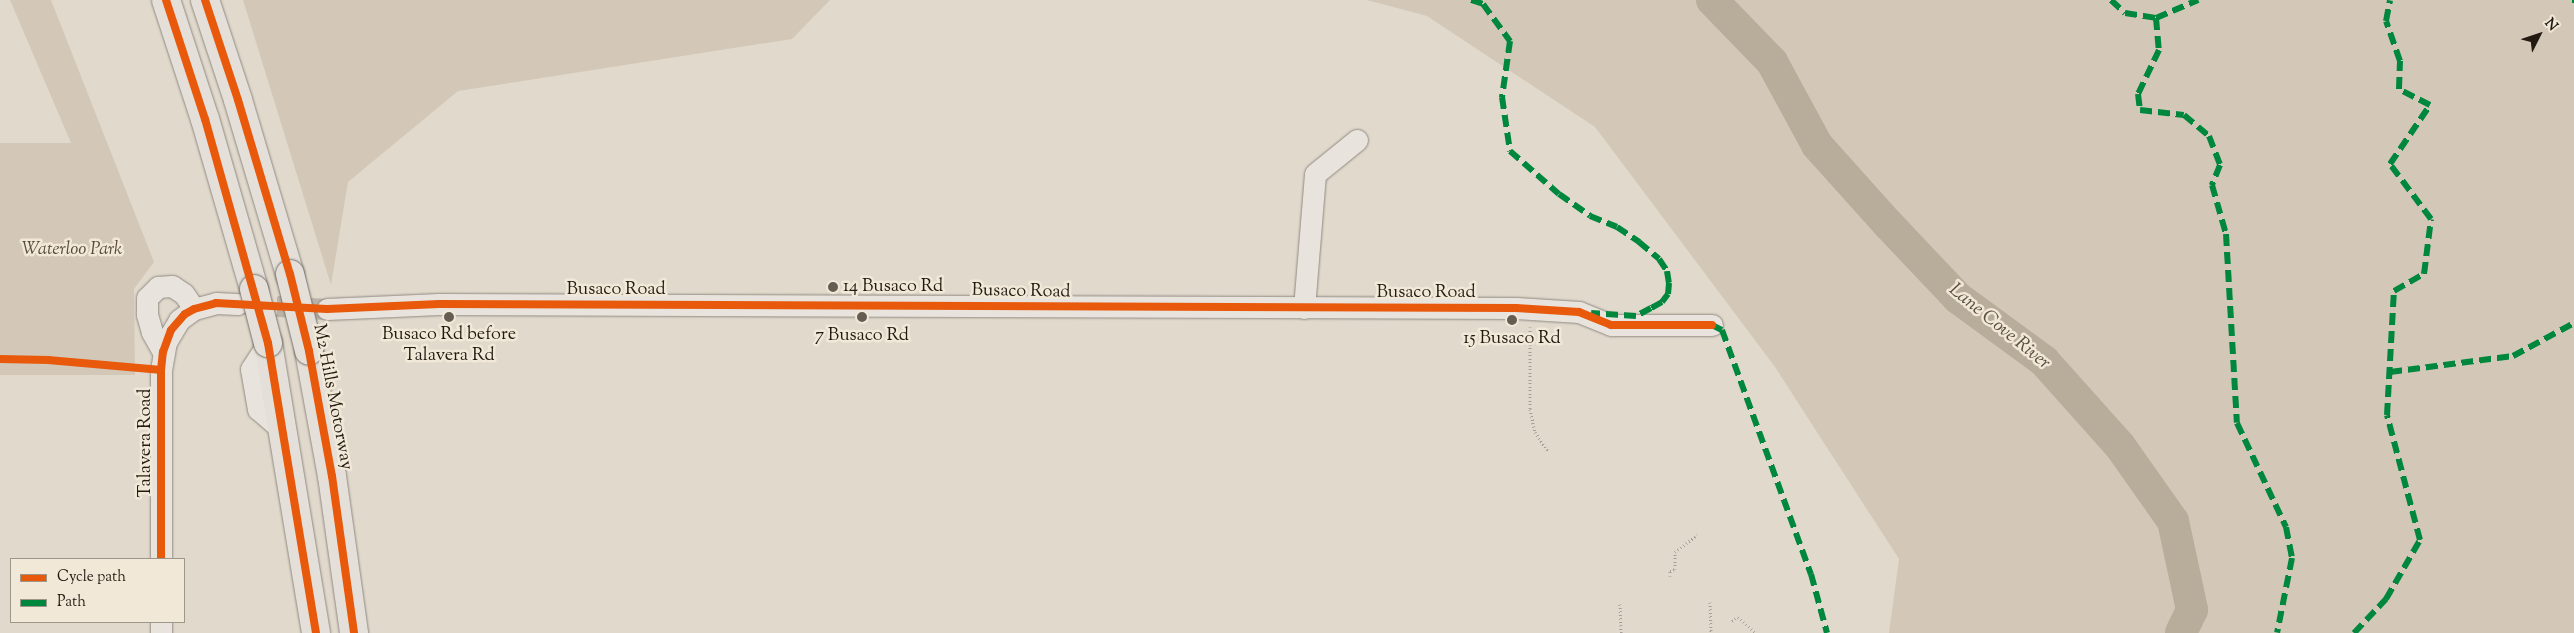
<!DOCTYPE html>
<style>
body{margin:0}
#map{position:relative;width:2574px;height:633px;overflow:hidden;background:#e1d9cc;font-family:"Sorts Mill Goudy",serif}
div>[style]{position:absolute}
.green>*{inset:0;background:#d3c8b7}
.river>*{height:32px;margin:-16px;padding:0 16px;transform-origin:16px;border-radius:16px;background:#b8ac9b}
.minor-tunnel>*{height:21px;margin-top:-10.5px;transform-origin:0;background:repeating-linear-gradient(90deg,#bbb3a7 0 21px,transparent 0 32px)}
.path>*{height:3px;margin-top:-1.5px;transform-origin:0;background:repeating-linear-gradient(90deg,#a29e98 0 1px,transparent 0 3.5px)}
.roads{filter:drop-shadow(0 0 1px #908a82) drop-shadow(0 0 1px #908a82)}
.minor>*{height:21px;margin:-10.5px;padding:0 10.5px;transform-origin:10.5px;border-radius:10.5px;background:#e8e4dd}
.highway>*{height:28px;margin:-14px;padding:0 14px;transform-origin:14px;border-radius:14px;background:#e4dfd8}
.bridges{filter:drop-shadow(0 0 1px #757068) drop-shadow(0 0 1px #757068)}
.highway-bridge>*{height:28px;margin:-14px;padding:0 14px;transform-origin:14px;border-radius:14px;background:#e4dfd8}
.quiet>*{height:6px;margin-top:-3px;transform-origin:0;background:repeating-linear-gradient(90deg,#00873e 0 12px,transparent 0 18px)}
.cycleway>*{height:8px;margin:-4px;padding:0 4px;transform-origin:4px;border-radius:4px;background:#e8590c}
.dots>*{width:14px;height:14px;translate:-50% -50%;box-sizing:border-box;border:2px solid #f1e8d8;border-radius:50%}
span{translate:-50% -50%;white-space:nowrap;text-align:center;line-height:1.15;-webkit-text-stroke:5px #f1e8d8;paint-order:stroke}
.park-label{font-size:18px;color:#544a3d;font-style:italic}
.poi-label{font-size:18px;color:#221a11}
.left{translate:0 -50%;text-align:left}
.street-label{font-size:18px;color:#221a11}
.water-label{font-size:19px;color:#574d40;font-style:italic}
.legend{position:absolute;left:10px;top:558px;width:175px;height:65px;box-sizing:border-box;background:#f1e8d8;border:1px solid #9e9688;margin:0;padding:6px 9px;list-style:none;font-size:15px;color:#221a11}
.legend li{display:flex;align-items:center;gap:10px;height:25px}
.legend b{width:25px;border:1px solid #9e9688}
.north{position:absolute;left:2514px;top:10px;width:50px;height:50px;-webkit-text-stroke:4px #f1e8d8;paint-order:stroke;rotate:49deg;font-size:14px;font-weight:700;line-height:20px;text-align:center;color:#221a11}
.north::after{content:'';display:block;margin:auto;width:18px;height:22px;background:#221a11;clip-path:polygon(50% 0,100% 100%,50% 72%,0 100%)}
</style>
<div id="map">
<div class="green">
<i style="clip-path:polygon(10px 0,51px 0,154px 262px,134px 289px,135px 375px,0 375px,0 143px,71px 143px)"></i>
<i style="clip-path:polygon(243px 0,830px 0,792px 39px,458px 91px,348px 182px,331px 285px)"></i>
<i style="clip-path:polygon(1367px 0,2574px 0,2574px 633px,1889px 633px,1899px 559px,1775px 367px,1595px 127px,1427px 16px)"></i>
</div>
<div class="river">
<i style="left:1712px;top:0;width:86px;rotate:45.9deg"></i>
<i style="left:1772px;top:62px;width:94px;rotate:61.5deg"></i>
<i style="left:1817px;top:145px;width:106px;rotate:48.1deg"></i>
<i style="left:1888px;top:224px;width:102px;rotate:46.6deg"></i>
<i style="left:1958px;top:298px;width:107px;rotate:36.2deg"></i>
<i style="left:2044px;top:361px;width:114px;rotate:48.2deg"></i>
<i style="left:2120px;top:446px;width:92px;rotate:54.8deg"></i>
<i style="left:2173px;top:521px;width:91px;rotate:77.9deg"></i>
<i style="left:2192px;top:610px;width:25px;rotate:116deg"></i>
</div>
<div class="minor-tunnel">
<i style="left:245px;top:304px;width:82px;rotate:3.5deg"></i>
</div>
<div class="path">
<i style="left:1530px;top:327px;width:82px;rotate:90deg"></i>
<i style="left:1530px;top:409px;width:24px;rotate:78deg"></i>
<i style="left:1535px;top:432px;width:23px;rotate:56deg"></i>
<i style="left:0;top:359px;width:49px;rotate:1.2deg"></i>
<i style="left:49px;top:360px;width:95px;rotate:4.8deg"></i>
<i style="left:1670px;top:576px;width:5px;rotate:-90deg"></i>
<i style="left:1670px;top:571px;width:5px;rotate:-22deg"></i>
<i style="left:1675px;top:569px;width:17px;rotate:-90deg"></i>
<i style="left:1675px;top:552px;width:28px;rotate:-38deg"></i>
<i style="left:1710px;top:602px;width:31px;rotate:88deg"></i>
<i style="left:1620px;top:604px;width:29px;rotate:88deg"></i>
<i style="left:1732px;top:621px;width:7px;rotate:-34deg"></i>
<i style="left:1738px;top:617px;width:24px;rotate:42deg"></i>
</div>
<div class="roads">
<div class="minor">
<i style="left:1304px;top:308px;width:134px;rotate:-85.3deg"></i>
<i style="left:1315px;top:174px;width:54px;rotate:-39deg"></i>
<i style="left:327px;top:309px;width:112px;rotate:-2.6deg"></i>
<i style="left:439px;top:304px;width:1077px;rotate:0.21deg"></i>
<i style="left:1516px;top:308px;width:63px;rotate:3.6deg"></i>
<i style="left:1579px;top:312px;width:35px;rotate:22deg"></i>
<i style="left:1611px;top:325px;width:101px"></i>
<i style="left:268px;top:343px;width:31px;rotate:123deg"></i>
<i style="left:251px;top:369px;width:41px;rotate:80.1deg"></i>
<i style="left:258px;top:409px;width:33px;rotate:41deg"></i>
<i style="left:163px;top:352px;width:23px;rotate:-119deg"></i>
<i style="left:152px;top:332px;width:19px;rotate:-106deg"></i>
<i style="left:147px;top:314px;width:16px;rotate:-90deg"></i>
<i style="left:147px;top:298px;width:16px;rotate:-45deg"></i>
<i style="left:158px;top:287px;width:14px;rotate:-4deg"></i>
<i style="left:172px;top:286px;width:14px;rotate:34deg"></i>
<i style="left:184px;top:294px;width:18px;rotate:56deg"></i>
<i style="left:161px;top:559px;width:189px;rotate:-90deg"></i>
<i style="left:161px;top:370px;width:28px;rotate:-80deg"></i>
<i style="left:166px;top:342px;width:26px;rotate:-59deg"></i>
<i style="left:179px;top:320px;width:19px;rotate:-36deg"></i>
<i style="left:194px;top:309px;width:23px;rotate:-15deg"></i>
<i style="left:216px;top:303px;width:21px;rotate:3deg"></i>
<i style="left:161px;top:622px;width:11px;rotate:90deg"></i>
</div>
<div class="highway">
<i style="left:166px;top:0;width:125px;rotate:71.9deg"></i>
<i style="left:205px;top:119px;width:177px;rotate:73.9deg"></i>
<i style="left:205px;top:0;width:105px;rotate:71.7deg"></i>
<i style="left:238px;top:100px;width:182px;rotate:73.4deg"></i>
<i style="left:268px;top:343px;width:294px;rotate:80.6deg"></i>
<i style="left:309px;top:351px;width:127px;rotate:79.6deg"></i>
<i style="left:332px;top:476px;width:159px;rotate:82deg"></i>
</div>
</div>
<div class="bridges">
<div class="highway-bridge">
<i style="left:290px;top:274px;width:79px;rotate:76.1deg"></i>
<i style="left:254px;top:289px;width:56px;rotate:75.5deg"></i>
</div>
</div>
<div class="quiet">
<i style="left:1471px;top:0;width:13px;rotate:18deg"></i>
<i style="left:1483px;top:4px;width:46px;rotate:53.9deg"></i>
<i style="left:1510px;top:41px;width:57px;rotate:98.1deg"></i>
<i style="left:1502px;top:97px;width:55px;rotate:81.6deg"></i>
<i style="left:1510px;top:151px;width:65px;rotate:41.3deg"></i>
<i style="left:1559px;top:194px;width:38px;rotate:35deg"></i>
<i style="left:1590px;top:216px;width:29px;rotate:22deg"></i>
<i style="left:1617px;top:227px;width:27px;rotate:34deg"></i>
<i style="left:1639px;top:242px;width:26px;rotate:40deg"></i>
<i style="left:1659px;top:259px;width:14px;rotate:56deg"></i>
<i style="left:1667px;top:271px;width:12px;rotate:81deg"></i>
<i style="left:1669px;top:283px;width:11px;rotate:95deg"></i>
<i style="left:1668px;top:294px;width:10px;rotate:127deg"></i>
<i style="left:1662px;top:302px;width:13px;rotate:151deg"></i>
<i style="left:1651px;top:308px;width:17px;rotate:152deg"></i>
<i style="left:1636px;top:316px;width:45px;rotate:-176.2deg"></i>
<i style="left:2111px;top:0;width:19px;rotate:43deg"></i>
<i style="left:2125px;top:13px;width:31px;rotate:9deg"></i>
<i style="left:2572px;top:0;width:2px"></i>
<i style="left:2156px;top:18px;width:32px;rotate:85deg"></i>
<i style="left:2159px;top:50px;width:49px;rotate:115.5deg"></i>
<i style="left:2138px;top:94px;width:16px;rotate:83deg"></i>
<i style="left:2140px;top:110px;width:44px;rotate:6.5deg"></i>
<i style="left:2184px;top:115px;width:33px;rotate:40deg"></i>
<i style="left:2209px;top:136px;width:31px;rotate:69deg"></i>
<i style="left:2220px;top:165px;width:22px;rotate:112deg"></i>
<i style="left:2212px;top:185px;width:51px;rotate:74.1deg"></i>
<i style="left:2226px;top:234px;width:189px;rotate:86.7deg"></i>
<i style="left:2237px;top:423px;width:115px;rotate:64.8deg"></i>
<i style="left:2286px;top:527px;width:32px;rotate:79deg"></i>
<i style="left:2292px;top:558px;width:76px;rotate:101.3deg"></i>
<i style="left:2156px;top:18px;width:46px;rotate:-23.2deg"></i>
<i style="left:1712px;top:325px;width:11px;rotate:27deg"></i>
<i style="left:1722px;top:330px;width:260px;rotate:70deg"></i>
<i style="left:1811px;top:574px;width:61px;rotate:74.8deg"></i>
<i style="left:2390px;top:372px;width:124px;rotate:-7.4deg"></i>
<i style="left:2513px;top:356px;width:69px;rotate:-28.4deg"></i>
<i style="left:2354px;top:633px;width:47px;rotate:-46.7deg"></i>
<i style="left:2386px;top:599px;width:68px;rotate:-60deg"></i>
<i style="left:2420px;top:540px;width:129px;rotate:-104.8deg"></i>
<i style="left:2387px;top:415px;width:124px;rotate:-86.8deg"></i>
<i style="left:2394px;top:291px;width:34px;rotate:-30deg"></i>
<i style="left:2424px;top:274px;width:55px;rotate:-82.7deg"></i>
<i style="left:2431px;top:219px;width:69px;rotate:-126.7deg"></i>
<i style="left:2390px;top:164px;width:71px;rotate:-55.9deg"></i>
<i style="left:2430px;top:105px;width:35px;rotate:-153deg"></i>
<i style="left:2399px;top:89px;width:28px;rotate:-88deg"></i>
<i style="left:2400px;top:61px;width:42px;rotate:-109.3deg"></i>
<i style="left:2386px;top:21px;width:21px;rotate:-79deg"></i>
</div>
<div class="cycleway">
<i style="left:166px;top:0;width:125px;rotate:71.9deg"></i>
<i style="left:205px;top:119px;width:233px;rotate:74.3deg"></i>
<i style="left:268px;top:343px;width:294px;rotate:80.6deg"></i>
<i style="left:205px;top:0;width:105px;rotate:71.7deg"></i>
<i style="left:238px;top:100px;width:182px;rotate:73.4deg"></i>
<i style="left:290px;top:274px;width:79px;rotate:76.1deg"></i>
<i style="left:309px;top:351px;width:127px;rotate:79.6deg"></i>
<i style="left:332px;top:476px;width:159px;rotate:82deg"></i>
<i style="left:0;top:359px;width:49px;rotate:1.2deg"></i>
<i style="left:49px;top:360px;width:112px;rotate:5.1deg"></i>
<i style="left:161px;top:559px;width:189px;rotate:-90deg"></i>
<i style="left:161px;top:370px;width:18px;rotate:-84deg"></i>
<i style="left:163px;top:352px;width:23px;rotate:-70deg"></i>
<i style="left:171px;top:330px;width:21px;rotate:-49deg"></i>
<i style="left:185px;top:314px;width:10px;rotate:-29deg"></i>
<i style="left:194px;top:309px;width:23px;rotate:-15deg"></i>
<i style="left:216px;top:303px;width:111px;rotate:3.1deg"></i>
<i style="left:327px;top:309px;width:112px;rotate:-2.6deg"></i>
<i style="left:439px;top:304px;width:1077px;rotate:0.21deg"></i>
<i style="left:1516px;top:308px;width:63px;rotate:3.6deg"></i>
<i style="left:1579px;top:312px;width:35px;rotate:22deg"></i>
<i style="left:1611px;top:325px;width:101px"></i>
</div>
<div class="dots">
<i style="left:833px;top:287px;background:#655d52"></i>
<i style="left:449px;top:317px;background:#655d52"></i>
<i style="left:862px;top:317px;background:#655d52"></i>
<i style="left:1512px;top:320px;background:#655d52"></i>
</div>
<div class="park-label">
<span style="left:72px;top:250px">Waterloo Park</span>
</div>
<div class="poi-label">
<span class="left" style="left:843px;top:287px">14 Busaco Rd</span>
<span style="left:449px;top:346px">Busaco Rd before<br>Talavera Rd</span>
<span style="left:862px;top:336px">7 Busaco Rd</span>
<span style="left:1512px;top:339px">15 Busaco Rd</span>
</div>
<div class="street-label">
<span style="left:616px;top:290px">Busaco Road</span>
<span style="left:1021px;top:292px;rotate:1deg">Busaco Road</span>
<span style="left:1426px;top:293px">Busaco Road</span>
<span style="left:332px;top:397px;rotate:79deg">M2 Hills Motorway</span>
<span style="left:146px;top:443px;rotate:-90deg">Talavera Road</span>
</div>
<div class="water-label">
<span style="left:1999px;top:327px;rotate:39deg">Lane Cove River</span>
</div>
<ul class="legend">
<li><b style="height:6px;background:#e8590c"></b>Cycle path</li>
<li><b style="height:6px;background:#00873e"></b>Path</li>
</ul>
<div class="north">N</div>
</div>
